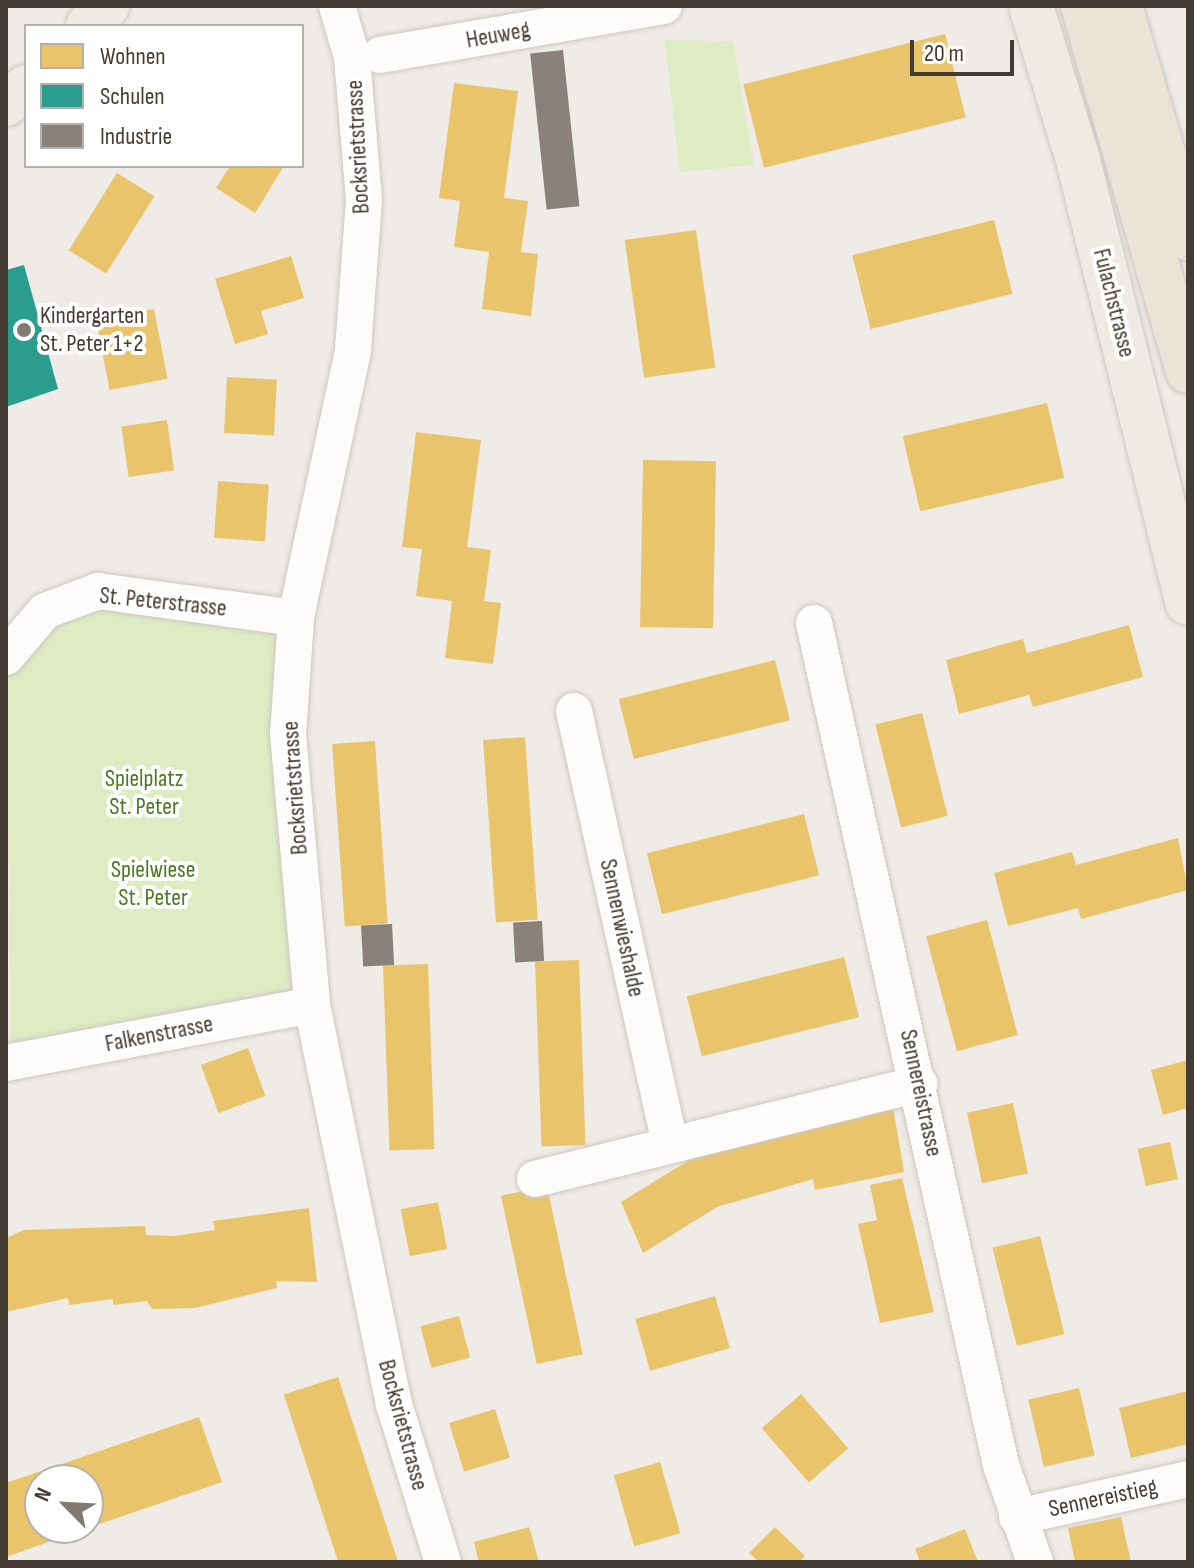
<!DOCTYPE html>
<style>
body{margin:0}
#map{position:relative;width:1194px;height:1568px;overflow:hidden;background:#efebe6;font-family:"Sofia Sans Condensed",sans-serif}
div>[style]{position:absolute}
.green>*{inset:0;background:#dfebc3}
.homes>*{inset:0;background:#e9c46a;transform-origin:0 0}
.schools>*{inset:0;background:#2a9d8f}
.industry>*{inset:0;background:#8a817c;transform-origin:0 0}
.roads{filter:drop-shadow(0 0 2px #cbc7c2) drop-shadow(0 0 2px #cbc7c2)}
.street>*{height:36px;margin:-18px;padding:0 18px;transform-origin:18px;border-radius:18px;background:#fdfcfb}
.primary>*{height:44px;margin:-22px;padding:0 22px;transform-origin:22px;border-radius:22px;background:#f0ebe2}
.highway>*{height:44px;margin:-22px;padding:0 22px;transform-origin:22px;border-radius:22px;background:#ece2d7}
.dots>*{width:22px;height:22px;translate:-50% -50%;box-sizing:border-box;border:4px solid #fff;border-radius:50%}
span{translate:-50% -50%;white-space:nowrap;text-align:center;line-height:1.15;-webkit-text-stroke:8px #fff;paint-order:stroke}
.street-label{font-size:24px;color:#443c32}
.poi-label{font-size:24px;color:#443c32}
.left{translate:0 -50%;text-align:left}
.park-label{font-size:24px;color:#4a7922}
.frame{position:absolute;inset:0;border:8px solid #443c32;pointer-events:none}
.legend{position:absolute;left:24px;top:24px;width:280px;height:144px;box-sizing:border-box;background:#fff;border:2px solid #b4b1ad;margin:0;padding:10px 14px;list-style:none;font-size:24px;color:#443c32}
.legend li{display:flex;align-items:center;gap:16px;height:40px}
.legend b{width:40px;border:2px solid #b4b1ad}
.north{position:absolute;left:24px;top:1464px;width:80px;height:80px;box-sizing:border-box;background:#fff;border:2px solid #b4b1ad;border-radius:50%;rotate:294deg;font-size:22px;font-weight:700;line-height:32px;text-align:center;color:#443c32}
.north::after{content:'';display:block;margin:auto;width:28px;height:36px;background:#807971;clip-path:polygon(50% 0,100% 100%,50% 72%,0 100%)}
.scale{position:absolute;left:910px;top:40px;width:104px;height:36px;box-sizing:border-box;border:4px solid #443c32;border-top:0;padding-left:10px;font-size:24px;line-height:28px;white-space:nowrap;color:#443c32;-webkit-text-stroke:6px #fff;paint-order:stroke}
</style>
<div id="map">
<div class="green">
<i style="clip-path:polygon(665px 40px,733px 41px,754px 165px,680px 172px)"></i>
<i style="clip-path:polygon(98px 591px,296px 618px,312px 1005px,11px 1062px,6px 657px)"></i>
</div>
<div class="homes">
<i style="left:945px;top:34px;width:86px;height:208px;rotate:76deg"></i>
<i style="clip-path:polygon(454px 83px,518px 91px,504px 198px,528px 201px,521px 252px,538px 254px,531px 316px,482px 309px,489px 252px,454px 247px,460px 201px,439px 198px)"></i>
<i style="clip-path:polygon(230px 166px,284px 166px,255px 213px,216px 188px)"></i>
<i style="left:117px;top:173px;width:44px;height:91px;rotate:32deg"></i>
<i style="left:994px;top:220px;width:76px;height:146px;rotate:76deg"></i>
<i style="left:696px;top:230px;width:139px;height:72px;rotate:82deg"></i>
<i style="clip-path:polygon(291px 256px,304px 298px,261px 311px,268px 334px,235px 344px,215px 279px)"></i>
<i style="left:154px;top:309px;width:71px;height:59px;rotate:79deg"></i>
<i style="left:227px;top:377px;width:50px;height:56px;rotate:3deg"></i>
<i style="left:1047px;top:403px;width:77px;height:148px;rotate:77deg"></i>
<i style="left:167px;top:420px;width:51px;height:46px;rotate:82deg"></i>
<i style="clip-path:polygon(416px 432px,481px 440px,467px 547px,491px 550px,484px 601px,501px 603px,493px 664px,445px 658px,452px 601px,416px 596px,422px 549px,402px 547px)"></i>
<i style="left:643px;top:460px;width:73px;height:167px;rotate:1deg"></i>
<i style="left:218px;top:481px;width:51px;height:57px;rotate:4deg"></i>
<i style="clip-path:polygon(1129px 625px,1143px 677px,1033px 707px,1029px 695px,959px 714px,946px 660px,1023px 639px,1027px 653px)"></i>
<i style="left:775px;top:660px;width:62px;height:161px;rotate:76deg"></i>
<i style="left:922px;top:713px;width:106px;height:48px;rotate:76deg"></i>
<i style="left:525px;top:737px;width:183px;height:42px;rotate:86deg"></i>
<i style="left:375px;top:741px;width:183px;height:43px;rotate:86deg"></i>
<i style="left:804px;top:814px;width:63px;height:162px;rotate:76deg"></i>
<i style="clip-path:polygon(1178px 838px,1188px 890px,1081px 919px,1078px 908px,1008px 926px,994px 873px,1072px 852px,1076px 865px)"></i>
<i style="left:987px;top:920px;width:119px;height:63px;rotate:75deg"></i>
<i style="left:844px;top:957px;width:62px;height:162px;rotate:76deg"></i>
<i style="left:579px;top:960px;width:185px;height:44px;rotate:88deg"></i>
<i style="left:428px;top:964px;width:185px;height:45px;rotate:88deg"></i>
<i style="left:248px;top:1048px;width:51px;height:50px;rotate:70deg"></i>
<i style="clip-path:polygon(1188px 1060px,1188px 1108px,1163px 1115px,1151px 1070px)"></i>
<i style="left:1013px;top:1103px;width:72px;height:47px;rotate:78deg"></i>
<i style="clip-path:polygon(893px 1107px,904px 1172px,815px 1190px,813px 1179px,717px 1207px,643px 1253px,621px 1202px,691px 1159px)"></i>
<i style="left:1170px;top:1142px;width:38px;height:33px;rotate:78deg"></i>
<i style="clip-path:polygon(902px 1178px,934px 1312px,880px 1323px,858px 1224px,877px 1220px,870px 1185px)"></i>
<i style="left:547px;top:1186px;width:172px;height:47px;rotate:78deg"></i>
<i style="left:438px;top:1202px;width:48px;height:38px;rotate:79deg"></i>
<i style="clip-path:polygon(309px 1208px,317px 1282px,276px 1281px,277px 1288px,195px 1308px,152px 1309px,147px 1301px,113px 1305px,113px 1299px,69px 1305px,68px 1298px,6px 1312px,6px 1238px,24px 1230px,145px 1226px,146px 1235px,174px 1236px,215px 1230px,213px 1221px)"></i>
<i style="left:1040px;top:1236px;width:101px;height:49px;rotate:76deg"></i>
<i style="left:715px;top:1296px;width:54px;height:83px;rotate:74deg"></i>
<i style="left:459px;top:1316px;width:43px;height:40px;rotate:75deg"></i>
<i style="left:338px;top:1377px;width:195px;height:57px;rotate:72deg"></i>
<i style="left:1079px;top:1388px;width:69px;height:52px;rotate:77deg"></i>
<i style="clip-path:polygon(1188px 1391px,1188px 1444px,1131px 1458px,1119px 1408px)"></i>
<i style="left:801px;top:1394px;width:72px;height:52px;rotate:49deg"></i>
<i style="left:495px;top:1409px;width:51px;height:48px;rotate:73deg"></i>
<i style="clip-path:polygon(199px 1417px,222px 1482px,88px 1528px,88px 1480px,40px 1480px,40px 1528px,88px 1528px,6px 1557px,6px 1483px)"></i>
<i style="left:660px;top:1462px;width:74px;height:48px;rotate:74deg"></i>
<i style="clip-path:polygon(1121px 1517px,1131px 1562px,1075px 1562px,1068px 1528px)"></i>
<i style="clip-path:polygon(529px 1527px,539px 1562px,479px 1562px,474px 1542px)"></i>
<i style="clip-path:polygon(775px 1527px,805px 1556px,799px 1562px,759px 1562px,749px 1553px)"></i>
<i style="clip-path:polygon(965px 1529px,978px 1562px,920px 1562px,915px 1549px)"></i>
</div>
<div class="schools">
<i style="clip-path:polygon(24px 265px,58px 389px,6px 407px,6px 270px)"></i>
</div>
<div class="industry">
<i style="left:563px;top:50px;width:157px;height:33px;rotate:84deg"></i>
<i style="left:542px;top:921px;width:40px;height:29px;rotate:87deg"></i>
<i style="left:392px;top:924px;width:41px;height:31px;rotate:87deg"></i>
</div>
<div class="roads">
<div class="street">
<i style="left:337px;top:6px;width:53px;rotate:73.6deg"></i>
<i style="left:352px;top:57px;width:144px;rotate:85.2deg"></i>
<i style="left:364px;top:200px;width:151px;rotate:94.2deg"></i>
<i style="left:353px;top:351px;width:273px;rotate:102.1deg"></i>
<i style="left:296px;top:618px;width:116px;rotate:93.9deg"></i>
<i style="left:288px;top:734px;width:272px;rotate:84.9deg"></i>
<i style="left:312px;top:1005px;width:407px;rotate:78.4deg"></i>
<i style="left:394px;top:1404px;width:165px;rotate:72.8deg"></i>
<i style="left:380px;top:55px;width:288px;rotate:-9.8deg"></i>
<i style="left:814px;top:623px;width:863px;rotate:77.48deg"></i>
<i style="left:1001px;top:1465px;width:103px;rotate:70.7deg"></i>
<i style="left:6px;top:657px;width:60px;rotate:-49.7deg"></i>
<i style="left:45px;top:611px;width:57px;rotate:-20.7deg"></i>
<i style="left:98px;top:591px;width:200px;rotate:7.8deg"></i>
<i style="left:574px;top:711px;width:444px;rotate:77.5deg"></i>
<i style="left:6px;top:1063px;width:311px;rotate:-10.7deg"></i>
<i style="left:535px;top:1179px;width:396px;rotate:-13.9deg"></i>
<i style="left:1017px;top:1517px;width:175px;rotate:-12.5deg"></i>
</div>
<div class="primary">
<i style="left:1031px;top:6px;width:161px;rotate:73deg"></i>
<i style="left:1078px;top:160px;width:456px;rotate:76.1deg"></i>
<i style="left:88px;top:26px;width:28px;rotate:-46deg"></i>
<i style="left:6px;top:104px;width:26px;rotate:-40deg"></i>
</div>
<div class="highway">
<i style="left:1083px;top:6px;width:380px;rotate:74deg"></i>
<i style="left:1120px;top:6px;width:242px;rotate:73.7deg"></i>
</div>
</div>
<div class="dots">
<i style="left:24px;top:330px;background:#807971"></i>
</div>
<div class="street-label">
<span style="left:498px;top:35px;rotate:-10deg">Heuweg</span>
<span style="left:358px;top:147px;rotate:-93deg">Bocksrietstrasse</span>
<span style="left:1114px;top:303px;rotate:76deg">Fulachstrasse</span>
<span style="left:163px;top:602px;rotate:6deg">St. Peterstrasse</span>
<span style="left:295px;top:788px;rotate:-94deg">Bocksrietstrasse</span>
<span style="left:622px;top:928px;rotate:78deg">Sennenwieshalde</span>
<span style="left:159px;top:1034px;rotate:-11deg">Falkenstrasse</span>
<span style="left:921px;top:1093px;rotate:78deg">Sennereistrasse</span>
<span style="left:403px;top:1425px;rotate:75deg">Bocksrietstrasse</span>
<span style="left:1103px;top:1498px;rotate:-12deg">Sennereistieg</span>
</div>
<div class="poi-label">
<span class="left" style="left:40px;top:330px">Kindergarten<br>St. Peter 1+2</span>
</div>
<div class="park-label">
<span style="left:144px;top:793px">Spielplatz<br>St. Peter</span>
<span style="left:153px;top:884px">Spielwiese<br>St. Peter</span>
</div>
<div class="frame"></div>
<ul class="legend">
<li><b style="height:22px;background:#e9c46a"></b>Wohnen</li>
<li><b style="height:22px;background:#2a9d8f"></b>Schulen</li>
<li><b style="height:22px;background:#8a817c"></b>Industrie</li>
</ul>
<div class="north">N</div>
<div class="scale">20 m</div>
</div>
